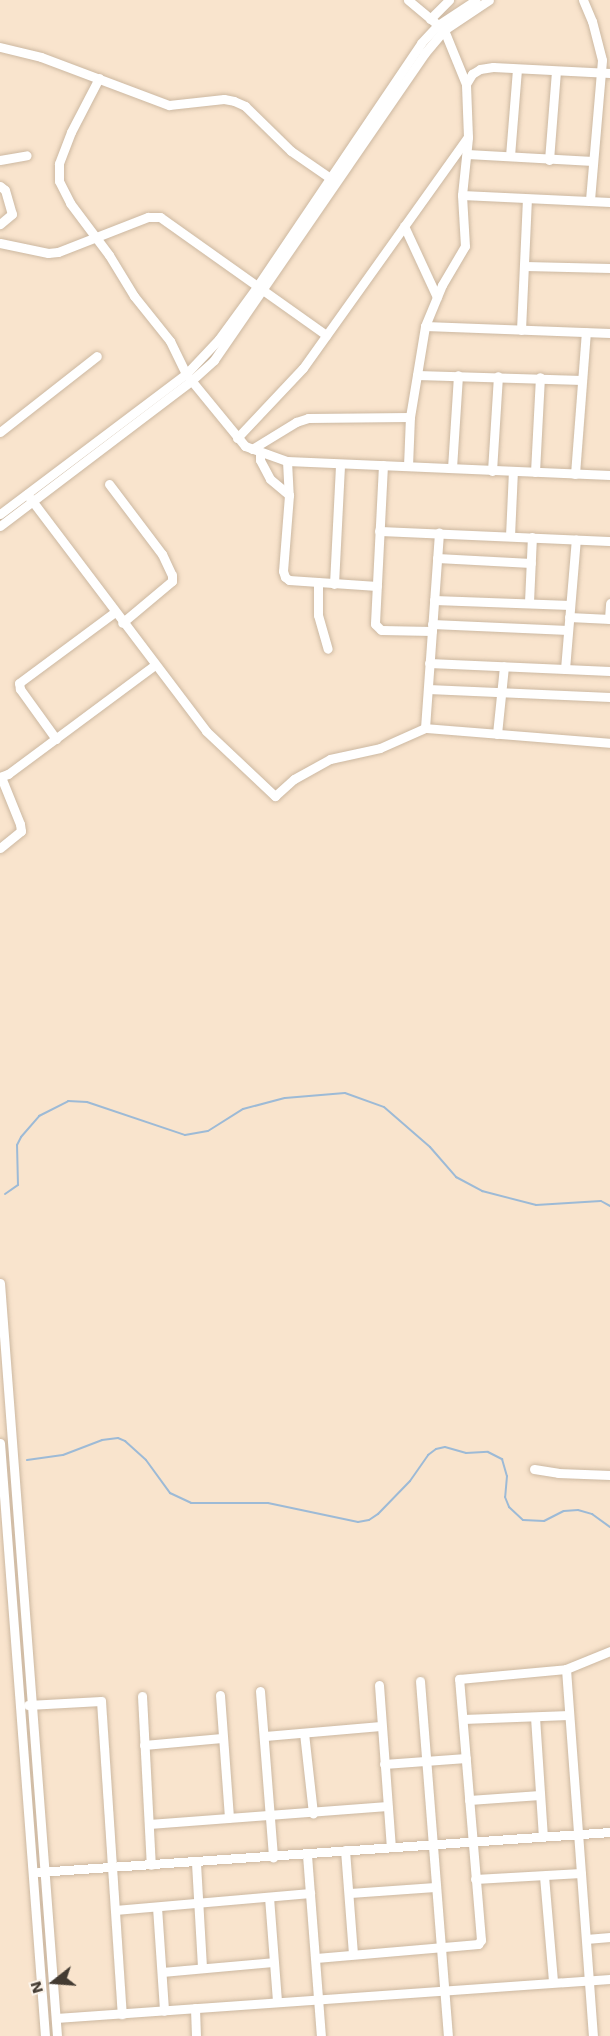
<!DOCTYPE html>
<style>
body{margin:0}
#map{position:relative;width:610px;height:2036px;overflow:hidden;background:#f9e4cd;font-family:"Work Sans",sans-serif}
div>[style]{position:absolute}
.stream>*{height:2px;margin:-1px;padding:0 1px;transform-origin:1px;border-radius:1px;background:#9dbad6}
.roads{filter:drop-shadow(0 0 2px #ccb8a1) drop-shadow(0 0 2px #ccb8a1)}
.minor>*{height:9px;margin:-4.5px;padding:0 4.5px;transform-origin:4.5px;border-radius:4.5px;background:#fff}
span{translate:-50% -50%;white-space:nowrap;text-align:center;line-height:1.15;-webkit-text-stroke:4.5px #fcf4ea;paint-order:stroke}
.north{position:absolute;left:24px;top:1952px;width:60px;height:60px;-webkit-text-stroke:4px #fcf4ea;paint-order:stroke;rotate:253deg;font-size:16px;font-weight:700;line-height:24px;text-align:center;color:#433b32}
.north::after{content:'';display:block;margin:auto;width:21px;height:27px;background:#433b32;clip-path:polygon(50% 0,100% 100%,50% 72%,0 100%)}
</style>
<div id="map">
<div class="stream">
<i style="left:5px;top:1194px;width:16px;rotate:-35deg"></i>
<i style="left:18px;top:1185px;width:40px;rotate:-91.4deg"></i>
<i style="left:17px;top:1145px;width:9px;rotate:-63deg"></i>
<i style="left:21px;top:1137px;width:28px;rotate:-49deg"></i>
<i style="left:39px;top:1116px;width:33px;rotate:-27deg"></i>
<i style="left:68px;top:1101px;width:19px;rotate:3deg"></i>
<i style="left:87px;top:1102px;width:103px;rotate:18.6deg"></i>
<i style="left:185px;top:1135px;width:23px;rotate:-10deg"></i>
<i style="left:208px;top:1131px;width:41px;rotate:-32.2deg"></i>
<i style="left:243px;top:1109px;width:43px;rotate:-14.7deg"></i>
<i style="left:285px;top:1098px;width:60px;rotate:-4.8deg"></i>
<i style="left:345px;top:1093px;width:41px;rotate:19.7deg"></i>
<i style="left:384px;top:1107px;width:61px;rotate:41deg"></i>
<i style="left:430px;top:1147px;width:40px;rotate:49deg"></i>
<i style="left:456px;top:1177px;width:30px;rotate:28deg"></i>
<i style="left:482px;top:1191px;width:56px;rotate:14.5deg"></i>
<i style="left:536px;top:1205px;width:65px;rotate:-3.5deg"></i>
<i style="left:601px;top:1201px;width:10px;rotate:29deg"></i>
<i style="left:27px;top:1460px;width:36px;rotate:-8deg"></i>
<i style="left:63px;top:1455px;width:42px;rotate:-21deg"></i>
<i style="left:102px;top:1440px;width:16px;rotate:-7deg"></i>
<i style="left:118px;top:1438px;width:8px;rotate:23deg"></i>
<i style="left:125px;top:1441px;width:28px;rotate:42deg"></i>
<i style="left:146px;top:1460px;width:41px;rotate:54deg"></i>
<i style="left:170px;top:1493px;width:23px;rotate:25deg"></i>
<i style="left:191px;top:1503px;width:77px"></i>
<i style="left:268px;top:1503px;width:92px;rotate:11.9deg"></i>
<i style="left:358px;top:1522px;width:11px;rotate:-10deg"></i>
<i style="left:369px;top:1520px;width:11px;rotate:-34deg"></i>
<i style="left:378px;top:1514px;width:46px;rotate:-45.9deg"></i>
<i style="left:410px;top:1481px;width:32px;rotate:-55deg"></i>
<i style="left:428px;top:1455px;width:10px;rotate:-37deg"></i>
<i style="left:436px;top:1449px;width:9px;rotate:-13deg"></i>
<i style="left:445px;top:1447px;width:22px;rotate:16deg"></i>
<i style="left:466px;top:1453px;width:22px;rotate:-3deg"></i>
<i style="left:488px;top:1452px;width:16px;rotate:27deg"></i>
<i style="left:502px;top:1459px;width:18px;rotate:74deg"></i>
<i style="left:507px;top:1476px;width:21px;rotate:95deg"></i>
<i style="left:505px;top:1497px;width:11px;rotate:68deg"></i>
<i style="left:509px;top:1507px;width:19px;rotate:43deg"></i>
<i style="left:523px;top:1520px;width:21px;rotate:3deg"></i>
<i style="left:544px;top:1521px;width:22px;rotate:-27deg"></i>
<i style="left:564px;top:1511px;width:14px;rotate:-4deg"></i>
<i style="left:578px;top:1510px;width:15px;rotate:16deg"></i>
<i style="left:592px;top:1514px;width:22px;rotate:36deg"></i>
</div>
<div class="roads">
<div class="minor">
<i style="left:583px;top:0;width:23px;rotate:67deg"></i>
<i style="left:592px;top:21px;width:40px;rotate:75.6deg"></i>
<i style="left:602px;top:60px;width:141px;rotate:94.9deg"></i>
<i style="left:430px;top:19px;width:27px;rotate:-45deg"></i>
<i style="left:0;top:47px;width:42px;rotate:13.7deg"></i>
<i style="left:41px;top:57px;width:137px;rotate:20.6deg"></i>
<i style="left:169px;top:105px;width:55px;rotate:-6.2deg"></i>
<i style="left:224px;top:99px;width:10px;rotate:11deg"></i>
<i style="left:234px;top:101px;width:12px;rotate:24deg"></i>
<i style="left:245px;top:106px;width:64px;rotate:44.4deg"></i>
<i style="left:291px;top:151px;width:51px;rotate:34.6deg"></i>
<i style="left:99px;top:78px;width:61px;rotate:117.4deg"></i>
<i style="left:71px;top:132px;width:34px;rotate:111deg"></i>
<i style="left:59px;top:164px;width:17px;rotate:90deg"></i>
<i style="left:59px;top:181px;width:25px;rotate:63deg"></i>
<i style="left:70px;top:203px;width:65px;rotate:53.1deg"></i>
<i style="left:109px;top:255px;width:48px;rotate:58.6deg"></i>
<i style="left:134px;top:296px;width:58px;rotate:51.3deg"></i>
<i style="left:170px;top:341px;width:37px;rotate:64deg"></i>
<i style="left:186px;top:374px;width:93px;rotate:50.7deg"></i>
<i style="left:245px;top:446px;width:45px;rotate:19.7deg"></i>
<i style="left:287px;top:461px;width:323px;rotate:2.5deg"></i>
<i style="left:466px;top:84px;width:12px;rotate:-59deg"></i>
<i style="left:472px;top:74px;width:9px;rotate:-32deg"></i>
<i style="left:480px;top:69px;width:13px;rotate:-9deg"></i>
<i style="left:493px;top:67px;width:117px;rotate:2.9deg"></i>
<i style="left:467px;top:154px;width:126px;rotate:3.2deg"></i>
<i style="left:510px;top:156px;width:87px;rotate:-85.4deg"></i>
<i style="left:0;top:160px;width:27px;rotate:-10deg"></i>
<i style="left:549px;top:160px;width:88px;rotate:-85.5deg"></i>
<i style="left:0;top:186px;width:6px;rotate:39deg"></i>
<i style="left:5px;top:190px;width:25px;rotate:74deg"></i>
<i style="left:12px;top:214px;width:16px;rotate:140deg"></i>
<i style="left:462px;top:195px;width:148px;rotate:2.7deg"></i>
<i style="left:404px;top:226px;width:78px;rotate:65.1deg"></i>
<i style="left:0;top:243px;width:49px;rotate:11.8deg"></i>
<i style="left:48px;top:253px;width:10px;rotate:-6deg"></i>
<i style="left:58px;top:252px;width:97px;rotate:-21.3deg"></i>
<i style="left:148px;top:217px;width:12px"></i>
<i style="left:160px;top:217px;width:204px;rotate:35.4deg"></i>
<i style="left:525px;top:266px;width:85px;rotate:1.3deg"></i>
<i style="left:425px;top:326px;width:185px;rotate:2.2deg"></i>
<i style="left:521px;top:330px;width:131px;rotate:-87.4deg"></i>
<i style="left:417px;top:375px;width:165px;rotate:1.7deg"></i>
<i style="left:0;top:432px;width:123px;rotate:-38.1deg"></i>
<i style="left:237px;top:438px;width:96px;rotate:-46.7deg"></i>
<i style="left:303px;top:368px;width:284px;rotate:-54.5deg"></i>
<i style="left:468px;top:137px;width:53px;rotate:-92.2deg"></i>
<i style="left:466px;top:84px;width:58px;rotate:-112.2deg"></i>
<i style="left:444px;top:30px;width:47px;rotate:-140.2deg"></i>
<i style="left:252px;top:449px;width:52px;rotate:-31.5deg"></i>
<i style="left:296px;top:422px;width:13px;rotate:-18deg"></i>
<i style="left:308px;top:418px;width:102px;rotate:-0.6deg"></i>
<i style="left:260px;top:453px;width:7px;rotate:90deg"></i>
<i style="left:260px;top:460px;width:21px;rotate:62deg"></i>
<i style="left:270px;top:479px;width:25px;rotate:40deg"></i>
<i style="left:287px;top:461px;width:34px;rotate:87deg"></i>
<i style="left:289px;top:495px;width:76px;rotate:94.5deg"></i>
<i style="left:283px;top:571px;width:6px;rotate:72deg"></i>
<i style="left:285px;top:577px;width:5px;rotate:37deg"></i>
<i style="left:289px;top:580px;width:88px;rotate:3.9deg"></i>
<i style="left:383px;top:465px;width:159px;rotate:92.9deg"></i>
<i style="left:375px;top:624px;width:8px;rotate:45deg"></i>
<i style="left:381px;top:630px;width:51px;rotate:1.1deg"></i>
<i style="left:408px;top:466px;width:49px;rotate:-87.7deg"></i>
<i style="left:410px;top:417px;width:92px;rotate:-80.6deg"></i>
<i style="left:425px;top:326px;width:44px;rotate:-67.5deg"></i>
<i style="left:442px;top:285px;width:45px;rotate:-59.5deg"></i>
<i style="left:465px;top:246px;width:51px;rotate:-93.4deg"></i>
<i style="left:462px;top:195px;width:57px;rotate:-84deg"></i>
<i style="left:452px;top:468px;width:93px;rotate:-86.3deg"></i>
<i style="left:492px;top:471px;width:95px;rotate:-86.4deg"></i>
<i style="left:535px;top:472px;width:95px;rotate:-87deg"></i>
<i style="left:575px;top:474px;width:142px;rotate:-85.6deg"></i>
<i style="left:109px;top:484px;width:88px;rotate:52.9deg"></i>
<i style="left:162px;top:554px;width:23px;rotate:65deg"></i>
<i style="left:172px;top:575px;width:6px;rotate:90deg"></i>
<i style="left:172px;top:581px;width:65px;rotate:140deg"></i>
<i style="left:27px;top:494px;width:297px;rotate:52.9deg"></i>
<i style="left:206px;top:731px;width:95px;rotate:43.3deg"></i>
<i style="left:275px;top:796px;width:25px;rotate:-42deg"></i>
<i style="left:294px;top:779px;width:41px;rotate:-29.1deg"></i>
<i style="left:330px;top:759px;width:51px;rotate:-12.4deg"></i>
<i style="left:380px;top:748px;width:49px;rotate:-24deg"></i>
<i style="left:425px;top:728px;width:186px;rotate:4.6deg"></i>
<i style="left:0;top:514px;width:233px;rotate:-37deg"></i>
<i style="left:186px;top:374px;width:48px;rotate:-46.7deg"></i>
<i style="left:219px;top:339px;width:63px;rotate:-54deg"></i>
<i style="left:256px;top:288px;width:295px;rotate:-56deg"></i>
<i style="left:421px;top:43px;width:25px;rotate:-47deg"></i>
<i style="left:438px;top:25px;width:45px;rotate:-33.3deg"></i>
<i style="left:0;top:526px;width:240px;rotate:-37.2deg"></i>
<i style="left:191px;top:381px;width:31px;rotate:-42deg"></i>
<i style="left:214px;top:360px;width:371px;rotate:-55.5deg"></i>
<i style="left:424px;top:54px;width:31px;rotate:-50deg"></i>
<i style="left:444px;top:30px;width:54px;rotate:-33.7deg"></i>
<i style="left:379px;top:531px;width:231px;rotate:2.5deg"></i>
<i style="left:510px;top:536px;width:65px;rotate:-87.4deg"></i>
<i style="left:437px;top:558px;width:94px;rotate:3deg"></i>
<i style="left:318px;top:582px;width:33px;rotate:90deg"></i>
<i style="left:318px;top:615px;width:35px;rotate:74deg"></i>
<i style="left:334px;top:584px;width:120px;rotate:-87.1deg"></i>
<i style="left:434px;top:600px;width:136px;rotate:2.1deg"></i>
<i style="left:529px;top:602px;width:65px;rotate:-87.4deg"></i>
<i style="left:569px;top:617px;width:41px;rotate:2.8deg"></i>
<i style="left:609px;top:619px;width:16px;rotate:-86deg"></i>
<i style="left:432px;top:624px;width:136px;rotate:2.5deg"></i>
<i style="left:429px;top:663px;width:181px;rotate:2.5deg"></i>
<i style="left:565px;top:669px;width:130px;rotate:-85.2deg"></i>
<i style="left:428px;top:689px;width:182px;rotate:2.5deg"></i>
<i style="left:425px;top:728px;width:196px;rotate:-85.9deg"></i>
<i style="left:497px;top:734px;width:68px;rotate:-84.1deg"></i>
<i style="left:56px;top:739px;width:62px;rotate:-125.8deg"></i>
<i style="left:20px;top:689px;width:6px;rotate:-99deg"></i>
<i style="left:19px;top:683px;width:119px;rotate:-36.5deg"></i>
<i style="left:0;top:777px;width:9px;rotate:-21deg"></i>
<i style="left:8px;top:774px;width:183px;rotate:-36.6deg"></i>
<i style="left:0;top:848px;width:27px;rotate:-39deg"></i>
<i style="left:21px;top:831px;width:7px;rotate:-98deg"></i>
<i style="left:20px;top:824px;width:51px;rotate:-112deg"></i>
<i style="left:0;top:1283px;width:755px;rotate:85.67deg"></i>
<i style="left:0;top:1443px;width:595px;rotate:85.66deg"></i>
<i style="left:534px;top:1469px;width:24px;rotate:9deg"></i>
<i style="left:558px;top:1473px;width:52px;rotate:2.2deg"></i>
<i style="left:566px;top:1669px;width:368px;rotate:85.8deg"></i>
<i style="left:420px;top:1681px;width:356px;rotate:85.5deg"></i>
<i style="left:379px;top:1685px;width:162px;rotate:85.8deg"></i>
<i style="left:260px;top:1691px;width:167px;rotate:85.5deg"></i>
<i style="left:220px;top:1695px;width:123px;rotate:85.8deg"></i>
<i style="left:142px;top:1696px;width:169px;rotate:87deg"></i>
<i style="left:28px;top:1705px;width:73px;rotate:-3.1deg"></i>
<i style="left:101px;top:1701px;width:314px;rotate:86.2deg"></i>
<i style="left:535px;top:1717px;width:119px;rotate:86.2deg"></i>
<i style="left:463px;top:1719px;width:106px;rotate:-2.2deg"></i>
<i style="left:304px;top:1733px;width:81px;rotate:83.6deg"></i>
<i style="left:265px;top:1736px;width:116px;rotate:-4.9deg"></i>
<i style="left:144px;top:1745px;width:78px;rotate:-5.1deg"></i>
<i style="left:384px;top:1764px;width:82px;rotate:-4.2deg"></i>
<i style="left:469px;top:1800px;width:71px;rotate:-4deg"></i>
<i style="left:149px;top:1824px;width:239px;rotate:-4.3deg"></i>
<i style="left:345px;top:1850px;width:104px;rotate:85.6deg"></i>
<i style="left:307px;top:1855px;width:182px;rotate:85.6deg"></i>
<i style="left:196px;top:1863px;width:105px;rotate:86.7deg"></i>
<i style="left:38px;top:1872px;width:573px;rotate:-4deg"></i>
<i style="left:544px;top:1876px;width:106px;rotate:85.1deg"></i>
<i style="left:475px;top:1879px;width:106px;rotate:-3.2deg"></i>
<i style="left:350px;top:1893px;width:85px;rotate:-4deg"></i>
<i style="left:269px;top:1897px;width:105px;rotate:85.6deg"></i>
<i style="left:157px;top:1907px;width:104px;rotate:86.1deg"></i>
<i style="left:115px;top:1910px;width:196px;rotate:-5deg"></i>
<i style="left:586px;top:1939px;width:24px;rotate:-5deg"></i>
<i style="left:316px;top:1958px;width:163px;rotate:-4.9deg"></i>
<i style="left:478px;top:1944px;width:5px;rotate:-53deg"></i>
<i style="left:481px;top:1940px;width:262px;rotate:-94.8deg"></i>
<i style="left:459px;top:1679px;width:107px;rotate:-5.3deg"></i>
<i style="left:566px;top:1669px;width:48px;rotate:-22.2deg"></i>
<i style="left:162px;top:1972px;width:111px;rotate:-5.1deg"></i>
<i style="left:195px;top:2008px;width:28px;rotate:88deg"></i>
<i style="left:56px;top:2018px;width:555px;rotate:-4.03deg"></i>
</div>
</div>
<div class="north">N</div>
</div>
